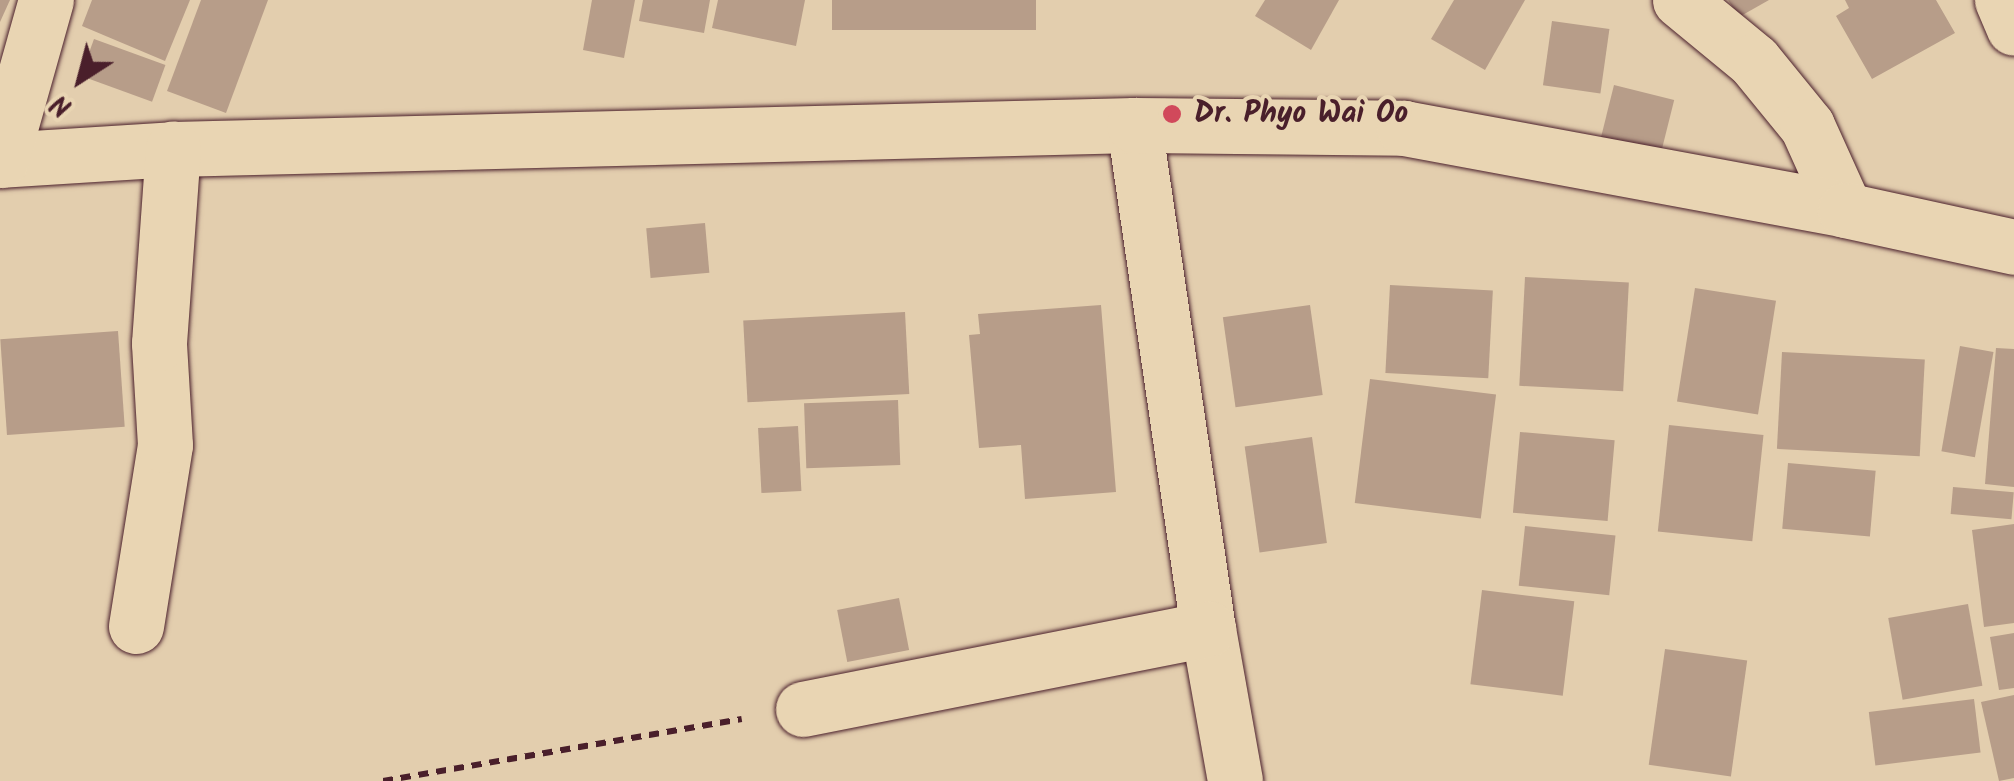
<!DOCTYPE html>
<style>
body{margin:0}
#map{position:relative;width:2014px;height:781px;overflow:hidden;background:#e3ceae;font-family:Kalam,sans-serif}
div>[style]{position:absolute}
.building>*{inset:0;background:#b79d89;transform-origin:0 0}
.path>*{height:6px;margin-top:-3px;transform-origin:0;background:repeating-linear-gradient(90deg,#4a1f2b 0 10px,transparent 0 18px)}
.roads{filter:drop-shadow(0 0 2px #4a1f2b) drop-shadow(0 0 2px #4a1f2b)}
.minor>*{height:55px;margin:-27.5px;padding:0 27.5px;transform-origin:27.5px;border-radius:27.5px;background:#e9d5b3}
.dots>*{width:28px;height:28px;translate:-50% -50%;box-sizing:border-box;border:5px solid #e9d5b3;border-radius:50%}
span{translate:-50% -50%;white-space:nowrap;text-align:center;line-height:1.15;-webkit-text-stroke:8px #e9d5b3;paint-order:stroke}
.poi-label{font-size:30px;color:#4a1f2b;font-weight:700}
.left{translate:0 -50%;text-align:left}
.north{position:absolute;left:30px;top:30px;width:100px;height:100px;-webkit-text-stroke:8px #e9d5b3;paint-order:stroke;rotate:216deg;font-size:28px;font-weight:700;line-height:40px;text-align:center;color:#4a1f2b}
.north::after{content:'';display:block;margin:auto;width:35px;height:45px;background:#4a1f2b;clip-path:polygon(50% 0,100% 100%,50% 72%,0 100%)}
</style>
<div id="map">
<div class="building">
<i style="clip-path:polygon(0 0,10px 0,0 22px)"></i>
<i style="clip-path:polygon(92px 0,190px 0,165px 61px,82px 26px)"></i>
<i style="clip-path:polygon(201px 0,268px 0,226px 113px,167px 91px)"></i>
<i style="clip-path:polygon(592px 0,635px 0,624px 58px,583px 50px)"></i>
<i style="clip-path:polygon(643px 0,710px 0,704px 33px,639px 21px)"></i>
<i style="clip-path:polygon(718px 0,805px 0,796px 46px,712px 28px)"></i>
<i style="left:832px;top:0;width:204px;height:30px"></i>
<i style="clip-path:polygon(1265px 0,1339px 0,1311px 50px,1255px 16px)"></i>
<i style="clip-path:polygon(1454px 0,1525px 0,1485px 70px,1431px 39px)"></i>
<i style="clip-path:polygon(1728px 0,1769px 0,1739px 17px)"></i>
<i style="clip-path:polygon(1845px 0,1936px 0,1955px 33px,1872px 79px,1836px 16px,1849px 8px)"></i>
<i style="left:1552px;top:21px;width:58px;height:65px;rotate:8deg"></i>
<i style="left:94px;top:39px;width:76px;height:39px;rotate:20deg"></i>
<i style="left:1614px;top:85px;width:62px;height:62px;rotate:14deg"></i>
<i style="left:705px;top:223px;width:50px;height:59px;rotate:85deg"></i>
<i style="left:1525px;top:277px;width:104px;height:109px;rotate:3deg"></i>
<i style="left:1390px;top:285px;width:103px;height:88px;rotate:3deg"></i>
<i style="left:1695px;top:288px;width:82px;height:115px;rotate:9deg"></i>
<i style="clip-path:polygon(1101px 305px,1116px 492px,1025px 499px,1021px 445px,979px 448px,969px 335px,980px 334px,978px 314px)"></i>
<i style="left:1310px;top:305px;width:91px;height:88px;rotate:82deg"></i>
<i style="left:905px;top:312px;width:82px;height:162px;rotate:87deg"></i>
<i style="left:118px;top:331px;width:96px;height:118px;rotate:86deg"></i>
<i style="left:1960px;top:346px;width:34px;height:107px;rotate:10deg"></i>
<i style="clip-path:polygon(1996px 348px,2014px 349px,2014px 487px,1985px 484px)"></i>
<i style="left:1782px;top:352px;width:143px;height:97px;rotate:3deg"></i>
<i style="left:1370px;top:379px;width:127px;height:125px;rotate:7deg"></i>
<i style="left:898px;top:400px;width:65px;height:94px;rotate:88deg"></i>
<i style="left:1669px;top:425px;width:95px;height:107px;rotate:6deg"></i>
<i style="left:798px;top:426px;width:65px;height:40px;rotate:87deg"></i>
<i style="left:1520px;top:432px;width:95px;height:81px;rotate:5deg"></i>
<i style="left:1312px;top:437px;width:107px;height:68px;rotate:82deg"></i>
<i style="left:1788px;top:463px;width:88px;height:66px;rotate:5deg"></i>
<i style="left:1953px;top:487px;width:61px;height:27px;rotate:5deg"></i>
<i style="clip-path:polygon(2014px 524px,2014px 623px,1984px 627px,1972px 530px)"></i>
<i style="left:1525px;top:526px;width:91px;height:60px;rotate:6deg"></i>
<i style="left:1482px;top:590px;width:93px;height:95px;rotate:7deg"></i>
<i style="left:899px;top:598px;width:53px;height:63px;rotate:79deg"></i>
<i style="left:1968px;top:604px;width:83px;height:81px;rotate:80deg"></i>
<i style="clip-path:polygon(2014px 633px,2014px 688px,1999px 690px,1990px 637px)"></i>
<i style="left:1665px;top:649px;width:83px;height:117px;rotate:8deg"></i>
<i style="clip-path:polygon(2014px 695px,2014px 778px,1999px 781px,1981px 702px)"></i>
<i style="left:1974px;top:699px;width:54px;height:106px;rotate:83deg"></i>
</div>
<div class="path">
<i style="left:383px;top:781px;width:364px;rotate:-9.8deg"></i>
</div>
<div class="roads">
<div class="minor">
<i style="left:1680px;top:0;width:96px;rotate:39.5deg"></i>
<i style="left:1754px;top:61px;width:84px;rotate:50.8deg"></i>
<i style="left:1807px;top:126px;width:92px;rotate:65.7deg"></i>
<i style="left:2002px;top:0;width:30px;rotate:67deg"></i>
<i style="left:1134px;top:125px;width:509px;rotate:81.65deg"></i>
<i style="left:1208px;top:629px;width:154px;rotate:79.9deg"></i>
<i style="left:0;top:160px;width:173px;rotate:-3.6deg"></i>
<i style="left:173px;top:149px;width:961px;rotate:-1.43deg"></i>
<i style="left:1134px;top:125px;width:270px;rotate:0.6deg"></i>
<i style="left:1404px;top:128px;width:449px;rotate:10.5deg"></i>
<i style="left:1845px;top:210px;width:173px;rotate:12.3deg"></i>
<i style="left:1px;top:160px;width:166px;rotate:-74.3deg"></i>
<i style="left:136px;top:626px;width:183px;rotate:-80.9deg"></i>
<i style="left:165px;top:445px;width:102px;rotate:-93.4deg"></i>
<i style="left:159px;top:343px;width:195px;rotate:-85.9deg"></i>
<i style="left:803px;top:709px;width:413px;rotate:-11.2deg"></i>
</div>
</div>
<div class="dots">
<i style="left:1172px;top:114px;background:#d1495b"></i>
</div>
<div class="poi-label">
<span class="left" style="left:1194px;top:114px">Dr. Phyo Wai Oo</span>
</div>
<div class="north">N</div>
</div>
